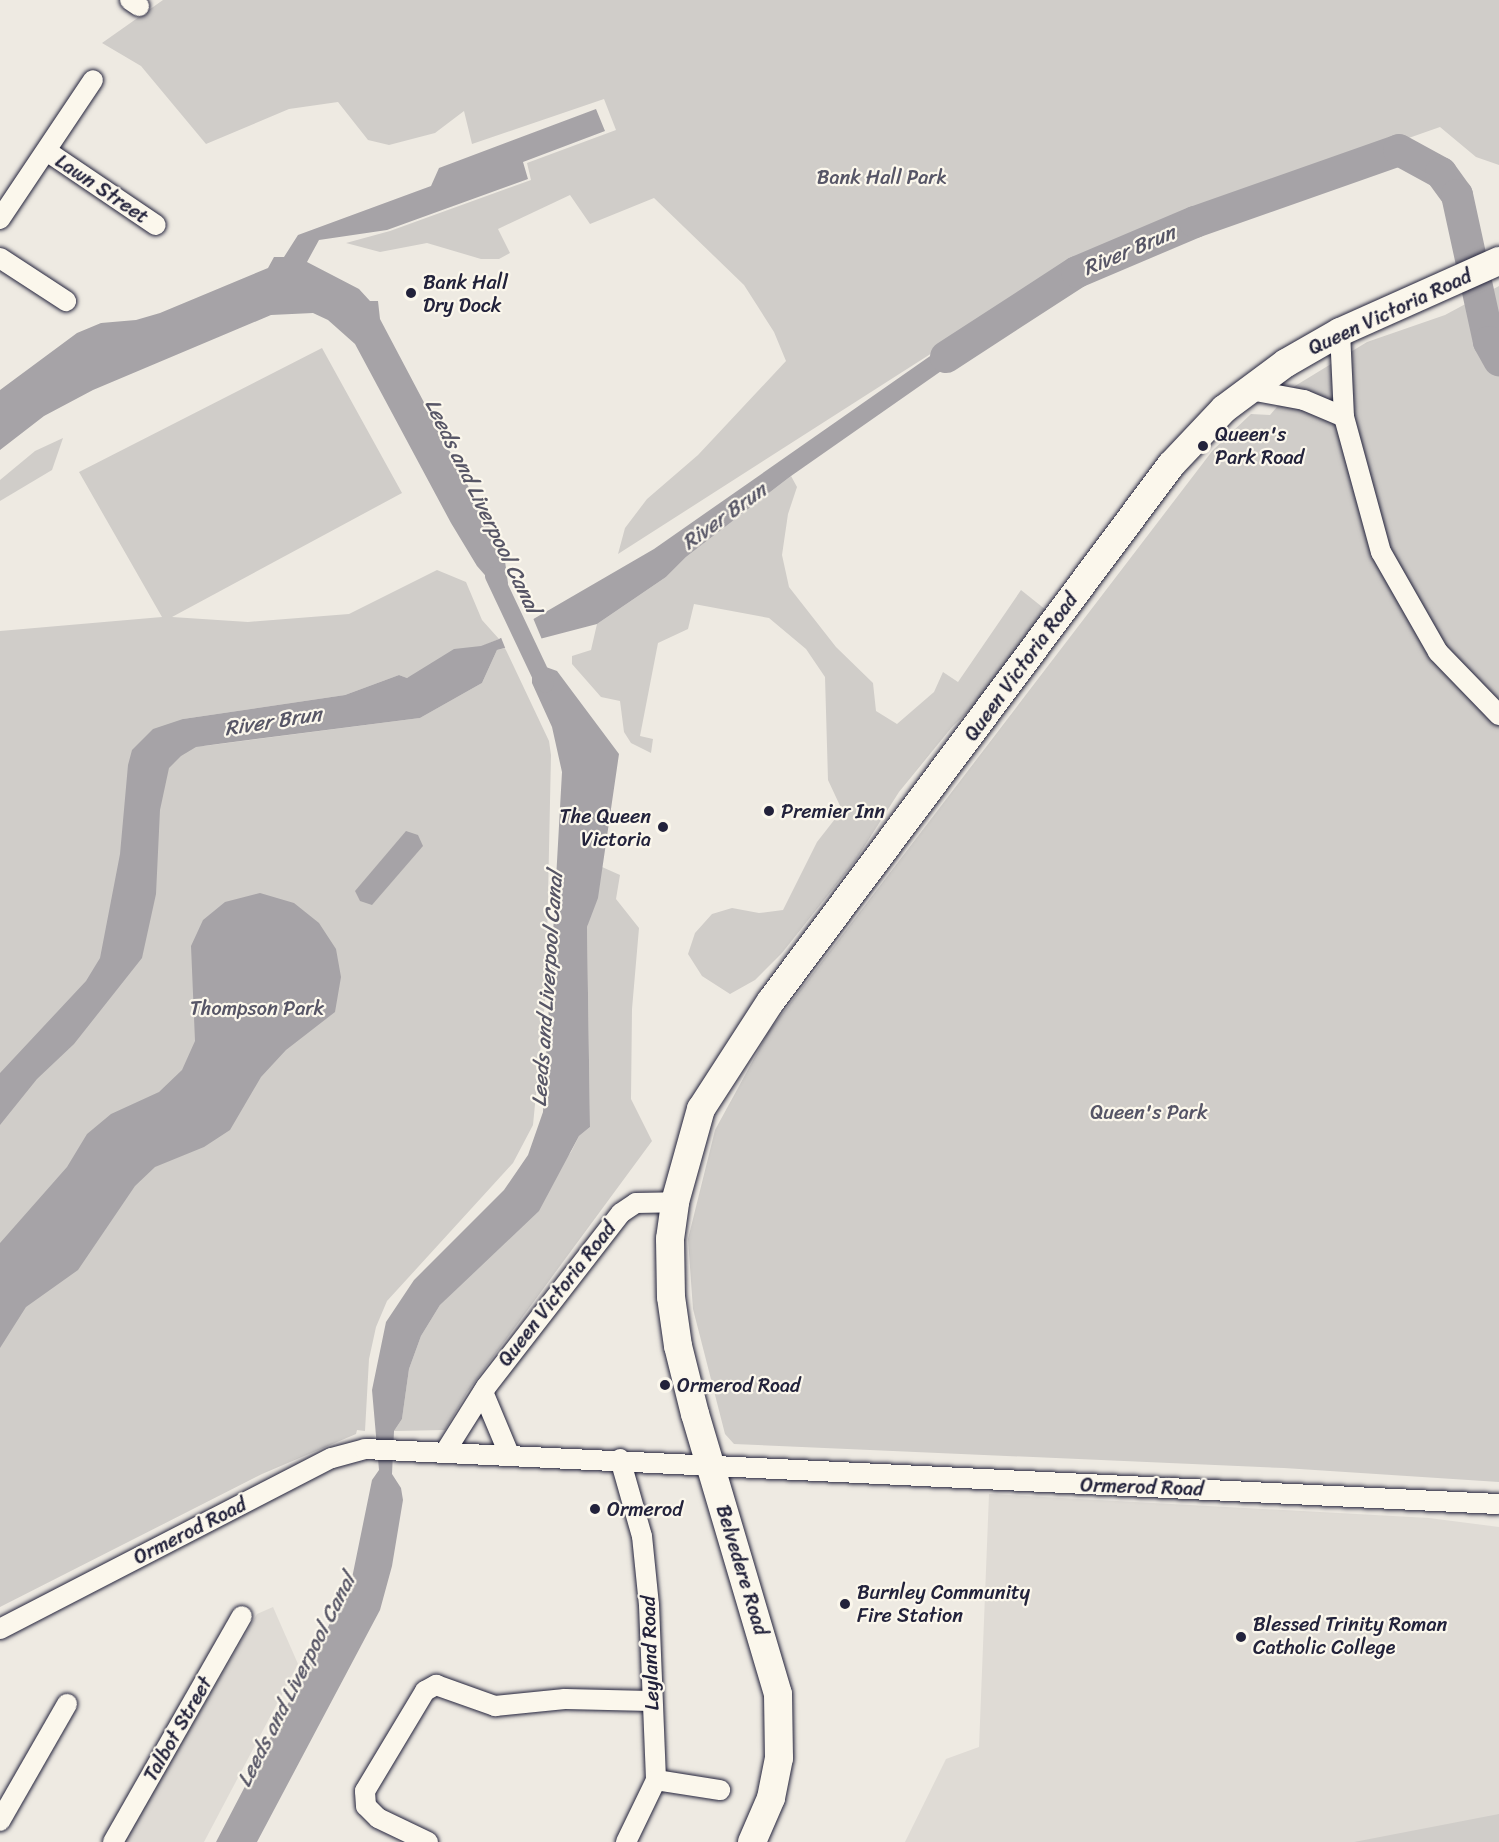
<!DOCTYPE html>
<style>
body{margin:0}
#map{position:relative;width:1499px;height:1842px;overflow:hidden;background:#eeeae2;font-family:Sriracha,sans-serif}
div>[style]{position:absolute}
.built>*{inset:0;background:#dfdbd5}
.green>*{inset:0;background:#d0cdc9}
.water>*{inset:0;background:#a6a3a7}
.pier>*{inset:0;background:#eeeae2}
.canal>*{height:18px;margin:-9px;padding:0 9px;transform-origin:9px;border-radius:9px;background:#a6a3a7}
.river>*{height:32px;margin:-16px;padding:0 16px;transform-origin:16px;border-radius:16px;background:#a6a3a7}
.roads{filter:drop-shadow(0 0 2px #22223b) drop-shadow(0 0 2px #22223b)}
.minor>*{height:20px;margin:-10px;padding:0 10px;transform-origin:10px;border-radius:10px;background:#fbf7ec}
.highway>*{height:28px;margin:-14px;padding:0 14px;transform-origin:14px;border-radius:14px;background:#fbf7ec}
.dots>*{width:16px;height:16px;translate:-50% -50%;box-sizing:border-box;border:3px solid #fbf7ec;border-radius:50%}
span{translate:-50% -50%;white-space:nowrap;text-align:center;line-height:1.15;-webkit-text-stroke:4.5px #fbf7ec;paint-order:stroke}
.park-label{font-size:20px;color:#565566}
.street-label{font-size:20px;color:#22223b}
.poi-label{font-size:20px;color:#22223b}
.left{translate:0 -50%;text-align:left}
.right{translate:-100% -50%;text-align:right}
.water-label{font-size:21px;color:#575666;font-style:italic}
</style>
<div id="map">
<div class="built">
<i style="clip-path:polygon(989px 1494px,1429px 1518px,1499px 1527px,1499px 1842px,905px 1842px,946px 1759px,979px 1747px)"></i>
<i style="clip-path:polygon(273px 1607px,298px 1664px,204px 1842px,124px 1842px,257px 1614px)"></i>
</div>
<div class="green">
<i style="clip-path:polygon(163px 0,1499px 0,1499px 165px,1476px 157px,1440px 127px,1115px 241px,1082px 257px,618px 554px,625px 528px,647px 499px,698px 455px,786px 361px,774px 332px,744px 285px,654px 198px,590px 224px,570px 195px,498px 229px,510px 253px,499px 259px,481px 259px,427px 243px,380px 252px,346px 243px,390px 231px,531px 180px,527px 163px,616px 130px,604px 99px,472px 144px,464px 111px,435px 133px,389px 145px,368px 140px,338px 102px,289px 109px,206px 144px,141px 66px,102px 43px)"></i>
<i style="clip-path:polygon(1499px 286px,1499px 1482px,1284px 1468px,734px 1444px,725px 1434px,693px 1309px,688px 1239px,715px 1130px,769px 1031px,1213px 450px,1251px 414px,1270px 415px,1295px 386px,1367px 342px,1445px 315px)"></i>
<i style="clip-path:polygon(322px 348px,402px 493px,172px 617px,248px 622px,349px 614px,437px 570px,466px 582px,482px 620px,499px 639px,407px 678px,399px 675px,345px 695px,183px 719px,204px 746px,420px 718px,482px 683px,497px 650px,505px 648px,549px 741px,551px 755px,546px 991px,533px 1125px,513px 1163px,387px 1301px,376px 1327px,369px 1359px,365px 1431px,357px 1430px,356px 1434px,262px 1474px,0 1607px,0 631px,162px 617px,79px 472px)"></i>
<i style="clip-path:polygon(63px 438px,52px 470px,0 501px,0 480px,35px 451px)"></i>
<i style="clip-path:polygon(791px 476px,797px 487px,788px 514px,782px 555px,789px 587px,836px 647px,873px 683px,876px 711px,897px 724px,934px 692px,943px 672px,958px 682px,1021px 590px,1046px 610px,993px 687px,952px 727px,899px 792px,855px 861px,782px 953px,755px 980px,730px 994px,702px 976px,688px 954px,695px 933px,712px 914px,732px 908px,759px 913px,783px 910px,817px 842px,842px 810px,828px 780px,825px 677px,806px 649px,769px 618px,694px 604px,688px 629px,658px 643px,640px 736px,653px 739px,651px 753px,631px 743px,624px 732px,620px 701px,601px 697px,572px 664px,572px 656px,591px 650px,597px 624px,666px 577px,686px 557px)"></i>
<i style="clip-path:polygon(602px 867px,620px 875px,616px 899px,639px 928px,632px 1009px,631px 1099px,652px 1141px,468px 1391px,445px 1430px,394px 1431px,402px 1419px,409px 1369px,421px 1336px,440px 1305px,486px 1258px,571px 1152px,579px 1136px,590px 1127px,587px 927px)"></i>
<i style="clip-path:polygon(1499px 1814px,1499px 1842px,1354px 1842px)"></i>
</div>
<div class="water">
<i style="clip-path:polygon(596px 109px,605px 131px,523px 162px,528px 179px,387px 230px,319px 240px,307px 262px,359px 289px,370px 301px,378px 301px,380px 319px,504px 554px,508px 583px,505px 598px,477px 566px,451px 523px,355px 344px,328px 320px,313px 313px,271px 315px,93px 390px,44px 416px,0 450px,0 390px,77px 333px,101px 323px,136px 320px,160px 313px,268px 268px,274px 257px,284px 257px,298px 235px,431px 186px,439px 168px)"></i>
<i style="clip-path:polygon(976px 324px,987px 339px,791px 476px,686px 557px,666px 577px,597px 624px,497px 650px,482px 683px,420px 718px,218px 744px,196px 747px,181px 756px,169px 768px,160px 810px,156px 894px,142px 958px,74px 1044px,37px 1079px,0 1125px,0 1073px,86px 981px,100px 958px,120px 854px,128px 765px,132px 750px,153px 729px,183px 719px,345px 695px,399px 675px,407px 678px,454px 649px,481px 646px,499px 639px,654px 549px)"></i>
<i style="clip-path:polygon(532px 662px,557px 671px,619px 754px,598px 898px,587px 927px,590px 1127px,579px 1136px,539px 1211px,440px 1305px,421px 1336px,409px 1369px,402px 1419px,394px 1431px,392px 1474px,401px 1488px,403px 1500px,392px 1566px,380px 1610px,257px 1842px,216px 1842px,351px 1583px,372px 1480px,379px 1470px,372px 1390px,386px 1322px,414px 1280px,504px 1190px,528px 1155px,543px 1112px,562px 772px,552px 727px,532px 683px)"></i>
<i style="clip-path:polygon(406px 831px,418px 835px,423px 846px,372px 905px,360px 901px,355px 891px)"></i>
<i style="clip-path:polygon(260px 893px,294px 903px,319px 923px,336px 949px,341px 977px,335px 1012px,286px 1050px,261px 1077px,230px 1130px,204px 1147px,155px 1167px,135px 1186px,78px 1270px,26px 1307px,0 1348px,0 1243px,67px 1167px,87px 1134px,111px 1114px,159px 1092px,182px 1070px,195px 1041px,191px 946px,203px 920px,225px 902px)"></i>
</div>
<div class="pier">
<i style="clip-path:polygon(533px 618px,543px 642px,506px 650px,500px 635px)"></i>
</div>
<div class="canal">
<i style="left:494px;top:576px;width:119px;rotate:64.7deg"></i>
</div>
<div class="river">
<i style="left:946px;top:357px;width:156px;rotate:-33deg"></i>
<i style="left:1077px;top:272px;width:128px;rotate:-23deg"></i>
<i style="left:1195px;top:222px;width:216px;rotate:-19.4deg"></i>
<i style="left:1399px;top:150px;width:48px;rotate:28.7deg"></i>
<i style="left:1441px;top:173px;width:27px;rotate:54deg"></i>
<i style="left:1457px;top:195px;width:150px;rotate:77.7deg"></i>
<i style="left:1489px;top:342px;width:21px;rotate:61deg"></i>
</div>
<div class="roads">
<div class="minor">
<i style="left:130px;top:0;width:11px;rotate:34deg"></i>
<i style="left:48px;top:152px;width:130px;rotate:34.1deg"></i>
<i style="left:0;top:219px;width:167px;rotate:-56.2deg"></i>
<i style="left:0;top:258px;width:79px;rotate:33.1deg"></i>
<i style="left:1340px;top:332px;width:85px;rotate:87.3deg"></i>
<i style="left:1344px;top:417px;width:140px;rotate:74.7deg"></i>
<i style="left:1381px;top:552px;width:115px;rotate:60.3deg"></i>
<i style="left:1438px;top:652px;width:88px;rotate:45.9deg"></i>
<i style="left:1250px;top:390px;width:55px;rotate:10.5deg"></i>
<i style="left:1304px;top:400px;width:43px;rotate:23deg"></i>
<i style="left:483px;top:1392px;width:67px;rotate:67.2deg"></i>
<i style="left:445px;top:1452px;width:77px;rotate:-57.8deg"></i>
<i style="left:486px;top:1387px;width:220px;rotate:-52.2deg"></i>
<i style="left:621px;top:1213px;width:18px;rotate:-34deg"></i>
<i style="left:636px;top:1203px;width:39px;rotate:-1deg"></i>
<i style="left:620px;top:1459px;width:80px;rotate:74.1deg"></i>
<i style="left:642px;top:1536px;width:69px;rotate:84.2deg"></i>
<i style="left:649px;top:1605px;width:175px;rotate:87.7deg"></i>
<i style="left:656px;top:1780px;width:69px;rotate:115.8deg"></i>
<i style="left:0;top:1629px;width:373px;rotate:-27.3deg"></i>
<i style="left:332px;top:1458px;width:34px;rotate:-15deg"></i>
<i style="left:365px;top:1449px;width:1135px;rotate:2.78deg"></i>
<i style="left:656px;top:1780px;width:65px;rotate:8.9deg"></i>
<i style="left:0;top:1821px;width:135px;rotate:-60.2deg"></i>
<i style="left:113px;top:1842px;width:260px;rotate:-60.3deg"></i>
<i style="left:428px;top:1842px;width:55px;rotate:-154.4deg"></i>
<i style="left:378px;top:1818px;width:17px;rotate:-135deg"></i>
<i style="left:366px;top:1806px;width:15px;rotate:-94deg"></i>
<i style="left:365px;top:1791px;width:117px;rotate:-59deg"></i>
<i style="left:425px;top:1691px;width:13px;rotate:-29deg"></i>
<i style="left:436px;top:1685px;width:63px;rotate:19.6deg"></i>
<i style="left:495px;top:1706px;width:70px;rotate:-5.7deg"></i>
<i style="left:565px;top:1699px;width:86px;rotate:1.3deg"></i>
</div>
<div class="highway">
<i style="left:752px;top:1842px;width:48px;rotate:-66.6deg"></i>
<i style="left:771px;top:1798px;width:41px;rotate:-78.7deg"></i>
<i style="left:779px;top:1758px;width:64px;rotate:-90.9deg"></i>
<i style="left:778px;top:1694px;width:292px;rotate:-106.5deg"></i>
<i style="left:695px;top:1414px;width:70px;rotate:-104deg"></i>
<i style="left:678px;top:1346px;width:49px;rotate:-98.1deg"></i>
<i style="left:671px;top:1297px;width:58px;rotate:-91deg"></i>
<i style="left:670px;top:1239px;width:37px;rotate:-82deg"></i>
<i style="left:675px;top:1202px;width:97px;rotate:-74.4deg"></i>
<i style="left:701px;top:1109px;width:129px;rotate:-57.1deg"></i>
<i style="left:771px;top:1001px;width:669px;rotate:-53.27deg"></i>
<i style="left:1171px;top:465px;width:77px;rotate:-46.6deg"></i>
<i style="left:1224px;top:409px;width:77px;rotate:-36.6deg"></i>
<i style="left:1286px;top:363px;width:62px;rotate:-29.9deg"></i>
<i style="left:1340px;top:332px;width:174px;rotate:-24.1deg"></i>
</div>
</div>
<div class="dots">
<i style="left:411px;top:293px;background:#22223b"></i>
<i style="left:1203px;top:446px;background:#22223b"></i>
<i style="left:769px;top:811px;background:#22223b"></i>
<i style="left:663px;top:827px;background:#22223b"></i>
<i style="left:665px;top:1385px;background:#22223b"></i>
<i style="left:595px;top:1509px;background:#22223b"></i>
<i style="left:845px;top:1604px;background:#22223b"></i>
<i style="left:1241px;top:1637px;background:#22223b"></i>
</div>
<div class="park-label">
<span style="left:882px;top:177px">Bank Hall Park</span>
<span style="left:257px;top:1008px">Thompson Park</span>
<span style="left:1149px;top:1112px">Queen's Park</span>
</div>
<div class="street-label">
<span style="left:102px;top:189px;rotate:34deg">Lawn Street</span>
<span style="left:1390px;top:312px;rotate:-25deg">Queen Victoria Road</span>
<span style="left:1021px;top:667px;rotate:-54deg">Queen Victoria Road</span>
<span style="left:557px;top:1294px;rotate:-52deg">Queen Victoria Road</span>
<span style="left:1142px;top:1487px;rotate:2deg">Ormerod Road</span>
<span style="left:190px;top:1531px;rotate:-27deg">Ormerod Road</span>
<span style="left:742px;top:1570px;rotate:73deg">Belvedere Road</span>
<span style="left:650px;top:1653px;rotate:-92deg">Leyland Road</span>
<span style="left:178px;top:1729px;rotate:-60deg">Talbot Street</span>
</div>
<div class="poi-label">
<span class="left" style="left:423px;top:294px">Bank Hall<br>Dry Dock</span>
<span class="left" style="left:1215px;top:446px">Queen's<br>Park Road</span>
<span class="left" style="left:781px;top:811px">Premier Inn</span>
<span class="right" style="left:651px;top:828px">The Queen<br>Victoria</span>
<span class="left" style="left:677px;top:1385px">Ormerod Road</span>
<span class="left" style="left:607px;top:1509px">Ormerod</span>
<span class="left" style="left:857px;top:1604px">Burnley Community<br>Fire Station</span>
<span class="left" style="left:1253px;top:1636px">Blessed Trinity Roman<br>Catholic College</span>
</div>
<div class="water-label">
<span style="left:1129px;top:250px;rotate:-23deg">River Brun</span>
<span style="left:483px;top:506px;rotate:64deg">Leeds and Liverpool Canal</span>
<span style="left:724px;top:516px;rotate:-36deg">River Brun</span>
<span style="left:273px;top:721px;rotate:-9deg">River Brun</span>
<span style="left:547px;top:989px;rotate:-86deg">Leeds and Liverpool Canal</span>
<span style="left:296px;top:1680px;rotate:-63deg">Leeds and Liverpool Canal</span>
</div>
</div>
